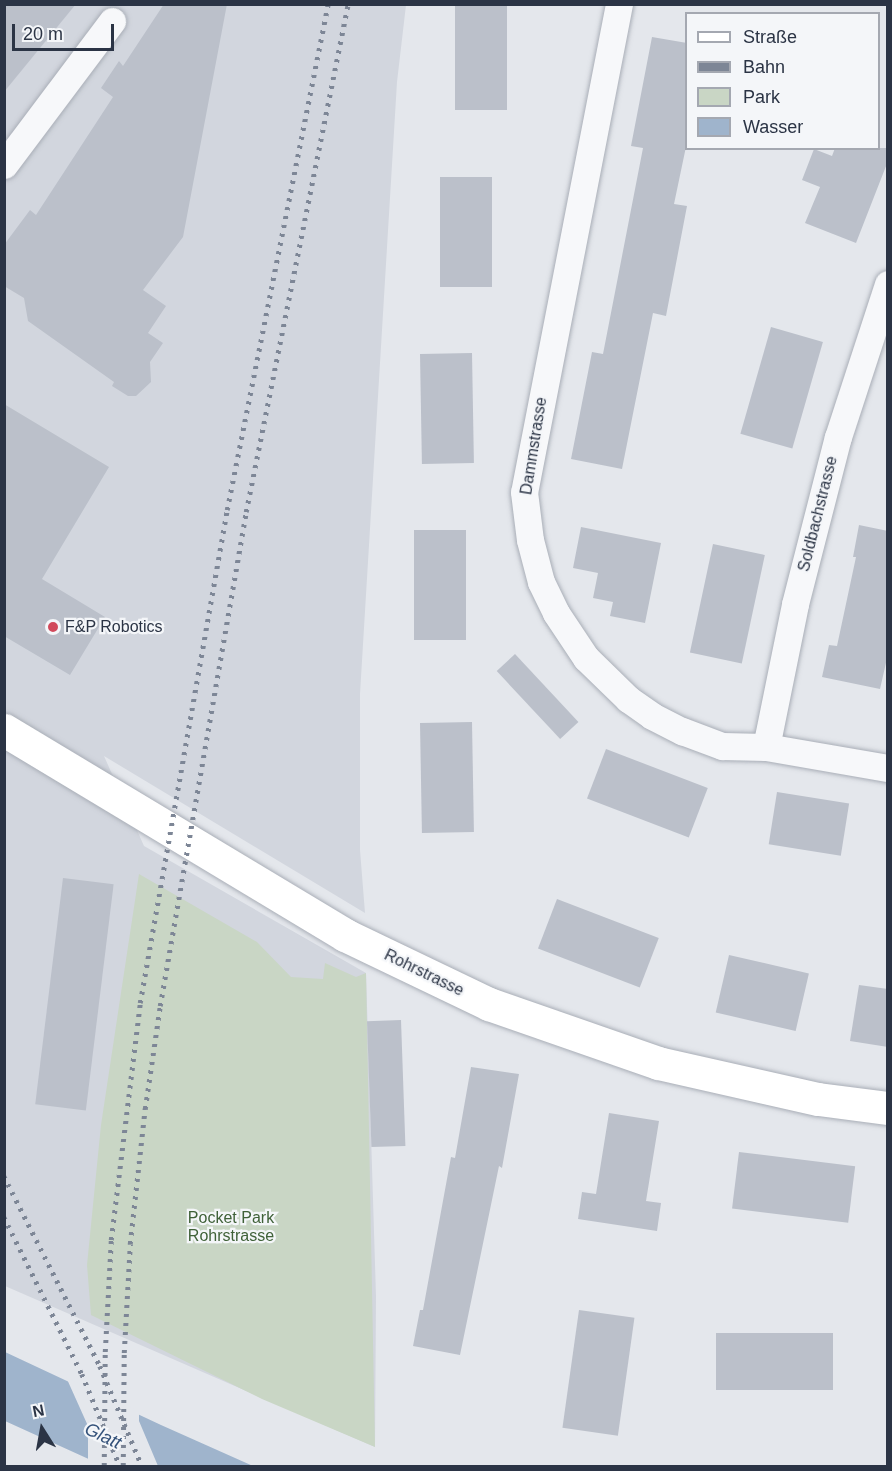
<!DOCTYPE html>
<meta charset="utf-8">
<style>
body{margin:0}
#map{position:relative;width:892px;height:1471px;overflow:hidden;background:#e4e7ec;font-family:Arial,sans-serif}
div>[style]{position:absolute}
.built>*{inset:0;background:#d2d6de}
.green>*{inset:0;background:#c9d6c5}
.water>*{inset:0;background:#9fb4cc}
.pier>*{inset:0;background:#e4e7ec}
.building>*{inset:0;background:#bbc0ca;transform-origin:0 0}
.roads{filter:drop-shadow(0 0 2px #a9aeb7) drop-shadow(0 0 2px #a9aeb7)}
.street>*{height:27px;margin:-13.5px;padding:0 13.5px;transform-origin:13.5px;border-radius:13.5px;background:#f7f8fa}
.secondary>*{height:33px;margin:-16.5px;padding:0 16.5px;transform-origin:16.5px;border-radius:16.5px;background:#fff}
.rail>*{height:4.5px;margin-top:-2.25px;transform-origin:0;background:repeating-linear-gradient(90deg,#7d8696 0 3px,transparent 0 9px)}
.dots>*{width:16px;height:16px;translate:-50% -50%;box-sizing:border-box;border:3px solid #f4f6f9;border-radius:50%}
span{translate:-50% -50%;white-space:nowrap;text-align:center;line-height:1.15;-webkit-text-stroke:4.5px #f4f6f9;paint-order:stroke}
.street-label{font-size:16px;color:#2b3445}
.poi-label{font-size:16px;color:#2b3445}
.left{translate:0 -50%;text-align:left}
.park-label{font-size:16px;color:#3f6138}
.water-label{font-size:18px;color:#34527a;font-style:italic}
.frame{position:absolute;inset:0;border:6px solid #2b3445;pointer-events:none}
.legend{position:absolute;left:685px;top:12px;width:195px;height:138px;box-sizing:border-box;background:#f4f6f9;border:2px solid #a4a8b1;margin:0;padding:8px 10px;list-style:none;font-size:18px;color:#2b3445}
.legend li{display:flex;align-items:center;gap:12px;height:30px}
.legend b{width:30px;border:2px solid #a4a8b1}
.north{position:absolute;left:12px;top:1399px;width:60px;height:60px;-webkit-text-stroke:4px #f4f6f9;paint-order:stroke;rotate:349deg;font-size:16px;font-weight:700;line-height:24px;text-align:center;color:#2b3445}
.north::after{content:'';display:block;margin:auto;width:21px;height:27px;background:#2b3445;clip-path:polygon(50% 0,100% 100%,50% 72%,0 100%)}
.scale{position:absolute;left:12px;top:24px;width:102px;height:27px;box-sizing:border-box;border:3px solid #2b3445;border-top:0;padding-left:8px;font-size:18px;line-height:21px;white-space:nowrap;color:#2b3445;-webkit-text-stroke:4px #f4f6f9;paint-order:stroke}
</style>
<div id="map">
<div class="built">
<i style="clip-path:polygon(5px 5px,406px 5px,397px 82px,360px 694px,360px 850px,365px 913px,104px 756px,144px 846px,366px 973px,376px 1296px,375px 1447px,5px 1286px)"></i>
</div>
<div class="green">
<i style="clip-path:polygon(139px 874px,257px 942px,291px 977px,323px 979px,325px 963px,356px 977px,366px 973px,375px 1447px,262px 1399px,91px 1315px,87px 1265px,101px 1125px)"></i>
</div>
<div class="water">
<i style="clip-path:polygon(5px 1352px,161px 1425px,253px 1466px,104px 1466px,5px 1421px)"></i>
</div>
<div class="pier">
<i style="clip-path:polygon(66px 1377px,139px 1411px,139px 1421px,158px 1466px,97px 1466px,88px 1463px,88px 1426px)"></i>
</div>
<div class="building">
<i style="clip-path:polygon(4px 4px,76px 4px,4px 92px)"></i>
<i style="clip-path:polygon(164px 4px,227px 4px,183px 237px,143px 290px,166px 306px,148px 333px,163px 343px,150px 362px,151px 382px,136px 396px,128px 396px,112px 386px,114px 382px,28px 321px,24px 298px,4px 286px,4px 245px,30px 210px,36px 215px,113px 97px,101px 88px,119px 61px,123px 66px)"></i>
<i style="left:455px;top:4px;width:52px;height:106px"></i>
<i style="clip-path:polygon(652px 37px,687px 43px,687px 142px,674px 204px,687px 206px,666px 316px,653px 313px,622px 469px,571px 459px,592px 352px,603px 354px,643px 148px,631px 146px)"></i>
<i style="clip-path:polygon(835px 148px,888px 148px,888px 161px,856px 243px,805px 223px,820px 187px,802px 180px,814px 149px,832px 156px)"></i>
<i style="left:440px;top:177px;width:52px;height:110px"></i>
<i style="left:771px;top:327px;width:54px;height:111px;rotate:16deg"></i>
<i style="left:472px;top:353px;width:110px;height:52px;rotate:89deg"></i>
<i style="clip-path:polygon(4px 404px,109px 467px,42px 579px,105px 617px,70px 675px,4px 636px)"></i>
<i style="clip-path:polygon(859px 525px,888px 531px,888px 654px,880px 689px,822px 677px,829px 645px,837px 646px,856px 557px,853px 557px)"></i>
<i style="clip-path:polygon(581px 527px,661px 543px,645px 623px,610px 616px,613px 602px,593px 598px,598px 573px,573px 568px)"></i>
<i style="left:414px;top:530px;width:52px;height:110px"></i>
<i style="left:713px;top:544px;width:53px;height:111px;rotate:12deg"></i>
<i style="left:515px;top:654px;width:93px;height:25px;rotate:47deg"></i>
<i style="left:472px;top:722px;width:110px;height:52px;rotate:89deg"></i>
<i style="left:606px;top:749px;width:109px;height:53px;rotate:21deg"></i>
<i style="left:777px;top:792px;width:73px;height:53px;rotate:9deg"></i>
<i style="left:63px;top:878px;width:51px;height:228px;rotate:7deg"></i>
<i style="left:557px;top:899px;width:109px;height:53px;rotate:21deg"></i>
<i style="left:729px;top:955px;width:82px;height:59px;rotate:13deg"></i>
<i style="clip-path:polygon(859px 985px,888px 989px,888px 1047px,850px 1041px)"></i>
<i style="left:401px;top:1020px;width:126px;height:34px;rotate:88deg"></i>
<i style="clip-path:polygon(471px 1067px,519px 1074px,502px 1168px,499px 1166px,460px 1355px,413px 1346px,420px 1310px,423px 1310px,451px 1157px,455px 1158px)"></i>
<i style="clip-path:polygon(609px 1113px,659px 1121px,646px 1201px,661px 1203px,657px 1231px,578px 1219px,582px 1192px,596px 1194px)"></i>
<i style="left:739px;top:1152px;width:117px;height:57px;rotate:7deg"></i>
<i style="left:579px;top:1310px;width:56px;height:119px;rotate:8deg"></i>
<i style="left:833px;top:1333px;width:57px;height:117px;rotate:90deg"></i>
</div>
<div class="roads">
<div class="street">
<i style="left:619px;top:4px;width:497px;rotate:101deg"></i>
<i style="left:524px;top:492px;width:48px;rotate:82.9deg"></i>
<i style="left:530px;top:540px;width:43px;rotate:75.3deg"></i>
<i style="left:541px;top:582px;width:34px;rotate:64deg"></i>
<i style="left:556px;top:613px;width:54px;rotate:56.3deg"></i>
<i style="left:586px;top:658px;width:59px;rotate:44.3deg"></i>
<i style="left:628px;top:699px;width:29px;rotate:35deg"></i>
<i style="left:652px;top:716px;width:34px;rotate:27deg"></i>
<i style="left:682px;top:731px;width:43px;rotate:20.6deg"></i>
<i style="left:722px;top:746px;width:44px;rotate:1.3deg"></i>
<i style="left:766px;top:747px;width:124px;rotate:9.8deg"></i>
<i style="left:4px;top:165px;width:180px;rotate:-53.1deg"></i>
<i style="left:766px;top:747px;width:146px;rotate:-78.5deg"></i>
<i style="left:795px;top:604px;width:172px;rotate:-75.6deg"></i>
<i style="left:838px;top:437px;width:161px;rotate:-71.9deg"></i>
</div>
<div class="secondary">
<i style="left:4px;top:730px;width:398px;rotate:31deg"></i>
<i style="left:345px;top:935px;width:160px;rotate:25.6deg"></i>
<i style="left:489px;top:1004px;width:179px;rotate:19.2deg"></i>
<i style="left:658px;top:1063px;width:164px;rotate:12.7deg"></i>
<i style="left:818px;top:1099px;width:71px;rotate:7.3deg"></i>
</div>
</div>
<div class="rail">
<i style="left:4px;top:1176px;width:213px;rotate:63.2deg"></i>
<i style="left:100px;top:1366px;width:108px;rotate:67.2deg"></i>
<i style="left:4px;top:1217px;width:175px;rotate:63.6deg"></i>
<i style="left:82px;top:1374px;width:100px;rotate:67.6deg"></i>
<i style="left:104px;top:1466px;width:114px;rotate:-89.5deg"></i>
<i style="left:105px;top:1352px;width:112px;rotate:-86.9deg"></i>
<i style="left:111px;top:1240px;width:239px;rotate:-83deg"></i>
<i style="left:140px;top:1003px;width:501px;rotate:-79.99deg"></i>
<i style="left:227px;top:510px;width:516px;rotate:-78.71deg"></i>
<i style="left:123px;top:1466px;width:113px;rotate:-89.5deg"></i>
<i style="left:124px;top:1353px;width:109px;rotate:-86.8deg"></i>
<i style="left:130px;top:1244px;width:136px;rotate:-83.7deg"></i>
<i style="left:145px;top:1109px;width:104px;rotate:-81.7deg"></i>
<i style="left:160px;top:1006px;width:501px;rotate:-80.12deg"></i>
<i style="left:246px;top:512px;width:518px;rotate:-78.65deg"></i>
</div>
<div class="dots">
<i style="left:53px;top:627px;background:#d1495b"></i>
</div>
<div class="street-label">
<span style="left:534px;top:446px;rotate:-81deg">Dammstrasse</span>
<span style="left:818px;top:514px;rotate:-76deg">Soldbachstrasse</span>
<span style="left:424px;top:973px;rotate:26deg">Rohrstrasse</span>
</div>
<div class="poi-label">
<span class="left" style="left:65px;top:627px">F&amp;P Robotics</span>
</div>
<div class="park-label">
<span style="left:231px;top:1227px">Pocket Park<br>Rohrstrasse</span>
</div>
<div class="water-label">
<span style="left:103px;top:1436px;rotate:25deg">Glatt</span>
</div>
<div class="frame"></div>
<ul class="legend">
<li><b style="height:8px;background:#fff"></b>Straße</li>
<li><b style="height:8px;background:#7d8696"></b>Bahn</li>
<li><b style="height:16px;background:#c9d6c5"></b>Park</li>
<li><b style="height:16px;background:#9fb4cc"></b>Wasser</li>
</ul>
<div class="north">N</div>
<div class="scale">20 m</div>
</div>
